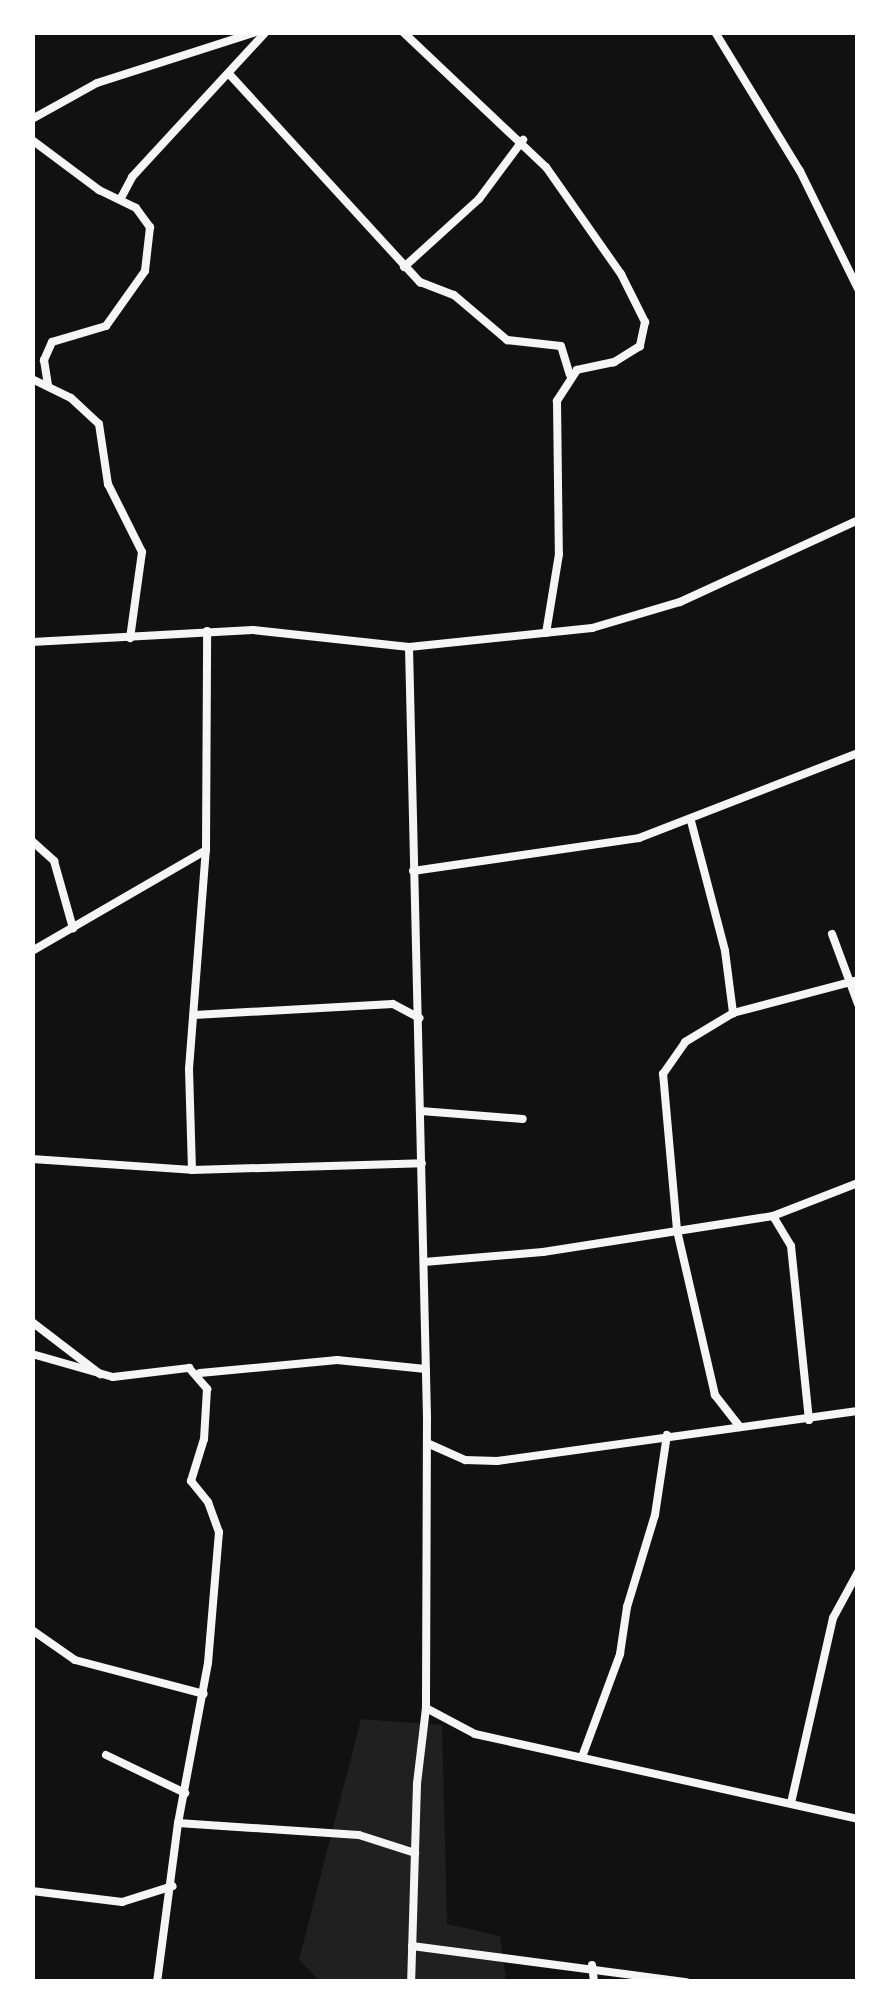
<!DOCTYPE html>
<style>
body{margin:0}
#map{position:relative;width:890px;height:2014px;overflow:hidden;background:#111;font-family:"IBM Plex Sans",sans-serif}
div>[style]{position:absolute}
.green>*{inset:0;background:#202020}
.minor>*{height:8px;margin:-4px;padding:0 4px;transform-origin:4px;border-radius:4px;background:#f5f5f5}
span{translate:-50% -50%;white-space:nowrap;text-align:center;line-height:1.15;-webkit-text-stroke:8px #fff;paint-order:stroke}
.frame{position:absolute;inset:0;border:35px solid #fff;pointer-events:none}
</style>
<div id="map">
<div class="green">
<i style="clip-path:polygon(361px 1719px,442px 1725px,447px 1924px,500px 1936px,506px 1981px,320px 1981px,299px 1960px)"></i>
</div>
<div class="minor">
<i style="left:403px;top:32px;width:197px;rotate:43.4deg"></i>
<i style="left:546px;top:167px;width:131px;rotate:55deg"></i>
<i style="left:621px;top:274px;width:54px;rotate:63.4deg"></i>
<i style="left:645px;top:322px;width:25px;rotate:102deg"></i>
<i style="left:640px;top:346px;width:31px;rotate:148deg"></i>
<i style="left:614px;top:362px;width:38px;rotate:168deg"></i>
<i style="left:577px;top:370px;width:37px;rotate:123deg"></i>
<i style="left:557px;top:401px;width:153px;rotate:89.3deg"></i>
<i style="left:559px;top:554px;width:80px;rotate:99.3deg"></i>
<i style="left:715px;top:32px;width:163px;rotate:58.6deg"></i>
<i style="left:800px;top:171px;width:131px;rotate:63.8deg"></i>
<i style="left:231px;top:76px;width:280px;rotate:47.5deg"></i>
<i style="left:420px;top:282px;width:36px;rotate:21deg"></i>
<i style="left:454px;top:295px;width:70px;rotate:40.3deg"></i>
<i style="left:507px;top:340px;width:54px;rotate:6.3deg"></i>
<i style="left:561px;top:346px;width:30px;rotate:73deg"></i>
<i style="left:32px;top:119px;width:74px;rotate:-29deg"></i>
<i style="left:97px;top:83px;width:167px;rotate:-17.8deg"></i>
<i style="left:32px;top:140px;width:84px;rotate:36.7deg"></i>
<i style="left:99px;top:190px;width:41px;rotate:25.9deg"></i>
<i style="left:136px;top:208px;width:24px;rotate:54deg"></i>
<i style="left:150px;top:227px;width:44px;rotate:96.5deg"></i>
<i style="left:145px;top:271px;width:67px;rotate:125.3deg"></i>
<i style="left:106px;top:326px;width:56px;rotate:163.5deg"></i>
<i style="left:52px;top:342px;width:20px;rotate:114deg"></i>
<i style="left:44px;top:360px;width:26px;rotate:81deg"></i>
<i style="left:121px;top:198px;width:24px;rotate:-62deg"></i>
<i style="left:132px;top:177px;width:197px;rotate:-47.3deg"></i>
<i style="left:404px;top:267px;width:101px;rotate:-42.2deg"></i>
<i style="left:479px;top:199px;width:74px;rotate:-53.3deg"></i>
<i style="left:32px;top:379px;width:43px;rotate:26deg"></i>
<i style="left:71px;top:398px;width:38px;rotate:43deg"></i>
<i style="left:99px;top:424px;width:61px;rotate:81.5deg"></i>
<i style="left:108px;top:484px;width:76px;rotate:63.4deg"></i>
<i style="left:142px;top:552px;width:87px;rotate:97.9deg"></i>
<i style="left:32px;top:642px;width:221px;rotate:-3.1deg"></i>
<i style="left:253px;top:630px;width:157px;rotate:6.2deg"></i>
<i style="left:409px;top:647px;width:184px;rotate:-5.9deg"></i>
<i style="left:592px;top:628px;width:92px;rotate:-16.5deg"></i>
<i style="left:680px;top:602px;width:196px;rotate:-24.7deg"></i>
<i style="left:409px;top:647px;width:770px;rotate:88.66deg"></i>
<i style="left:427px;top:1417px;width:291px;rotate:90.2deg"></i>
<i style="left:426px;top:1708px;width:77px;rotate:96.8deg"></i>
<i style="left:417px;top:1784px;width:198px;rotate:91.7deg"></i>
<i style="left:691px;top:821px;width:134px;rotate:75.3deg"></i>
<i style="left:725px;top:951px;width:63px;rotate:82.6deg"></i>
<i style="left:32px;top:841px;width:30px;rotate:42deg"></i>
<i style="left:54px;top:861px;width:70px;rotate:74.2deg"></i>
<i style="left:413px;top:871px;width:228px;rotate:-8.3deg"></i>
<i style="left:639px;top:838px;width:235px;rotate:-21.2deg"></i>
<i style="left:832px;top:934px;width:75px;rotate:69.6deg"></i>
<i style="left:32px;top:951px;width:201px;rotate:-30.1deg"></i>
<i style="left:206px;top:850px;width:219px;rotate:-89.7deg"></i>
<i style="left:194px;top:1015px;width:199px;rotate:-3.2deg"></i>
<i style="left:393px;top:1004px;width:30px;rotate:28deg"></i>
<i style="left:421px;top:1111px;width:102px;rotate:4.5deg"></i>
<i style="left:32px;top:1159px;width:160px;rotate:3.9deg"></i>
<i style="left:192px;top:1170px;width:230px;rotate:-1.7deg"></i>
<i style="left:192px;top:1170px;width:101px;rotate:-91.7deg"></i>
<i style="left:189px;top:1069px;width:220px;rotate:-85.6deg"></i>
<i style="left:773px;top:1216px;width:91px;rotate:-21.2deg"></i>
<i style="left:424px;top:1262px;width:119px;rotate:-4.8deg"></i>
<i style="left:543px;top:1252px;width:233px;rotate:-8.9deg"></i>
<i style="left:773px;top:1216px;width:35px;rotate:59deg"></i>
<i style="left:791px;top:1246px;width:175px;rotate:84.1deg"></i>
<i style="left:32px;top:1322px;width:86px;rotate:37.4deg"></i>
<i style="left:32px;top:1354px;width:84px;rotate:15.9deg"></i>
<i style="left:113px;top:1377px;width:77px;rotate:-6.8deg"></i>
<i style="left:189px;top:1368px;width:28px;rotate:49deg"></i>
<i style="left:207px;top:1389px;width:50px;rotate:93.4deg"></i>
<i style="left:204px;top:1439px;width:44px;rotate:107.2deg"></i>
<i style="left:191px;top:1481px;width:27px;rotate:51deg"></i>
<i style="left:208px;top:1502px;width:32px;rotate:70deg"></i>
<i style="left:219px;top:1532px;width:131px;rotate:94.8deg"></i>
<i style="left:208px;top:1663px;width:163px;rotate:100.6deg"></i>
<i style="left:178px;top:1823px;width:160px;rotate:97.5deg"></i>
<i style="left:200px;top:1373px;width:138px;rotate:-5.4deg"></i>
<i style="left:337px;top:1360px;width:89px;rotate:5.8deg"></i>
<i style="left:740px;top:1427px;width:41px;rotate:-128deg"></i>
<i style="left:715px;top:1395px;width:169px;rotate:-103deg"></i>
<i style="left:677px;top:1230px;width:157px;rotate:-95.1deg"></i>
<i style="left:663px;top:1074px;width:39px;rotate:-55deg"></i>
<i style="left:685px;top:1042px;width:56px;rotate:-31.1deg"></i>
<i style="left:733px;top:1013px;width:129px;rotate:-14.8deg"></i>
<i style="left:427px;top:1443px;width:42px;rotate:24.1deg"></i>
<i style="left:465px;top:1460px;width:32px;rotate:2deg"></i>
<i style="left:497px;top:1461px;width:364px;rotate:-7.9deg"></i>
<i style="left:32px;top:1630px;width:52px;rotate:34.9deg"></i>
<i style="left:75px;top:1660px;width:133px;rotate:14.8deg"></i>
<i style="left:426px;top:1708px;width:55px;rotate:28deg"></i>
<i style="left:475px;top:1734px;width:392px;rotate:12.5deg"></i>
<i style="left:106px;top:1755px;width:88px;rotate:25.7deg"></i>
<i style="left:582px;top:1757px;width:110px;rotate:-69.7deg"></i>
<i style="left:620px;top:1654px;width:48px;rotate:-81.5deg"></i>
<i style="left:627px;top:1607px;width:96px;rotate:-73.1deg"></i>
<i style="left:655px;top:1515px;width:81px;rotate:-81.5deg"></i>
<i style="left:791px;top:1803px;width:190px;rotate:-77.2deg"></i>
<i style="left:833px;top:1618px;width:52px;rotate:-61.5deg"></i>
<i style="left:178px;top:1823px;width:181px;rotate:3.8deg"></i>
<i style="left:359px;top:1835px;width:59px;rotate:17.8deg"></i>
<i style="left:32px;top:1891px;width:91px;rotate:7deg"></i>
<i style="left:122px;top:1902px;width:53px;rotate:-17.4deg"></i>
<i style="left:412px;top:1946px;width:277px;rotate:7.5deg"></i>
<i style="left:592px;top:1965px;width:17px;rotate:83deg"></i>
</div>
<div class="frame"></div>
</div>
